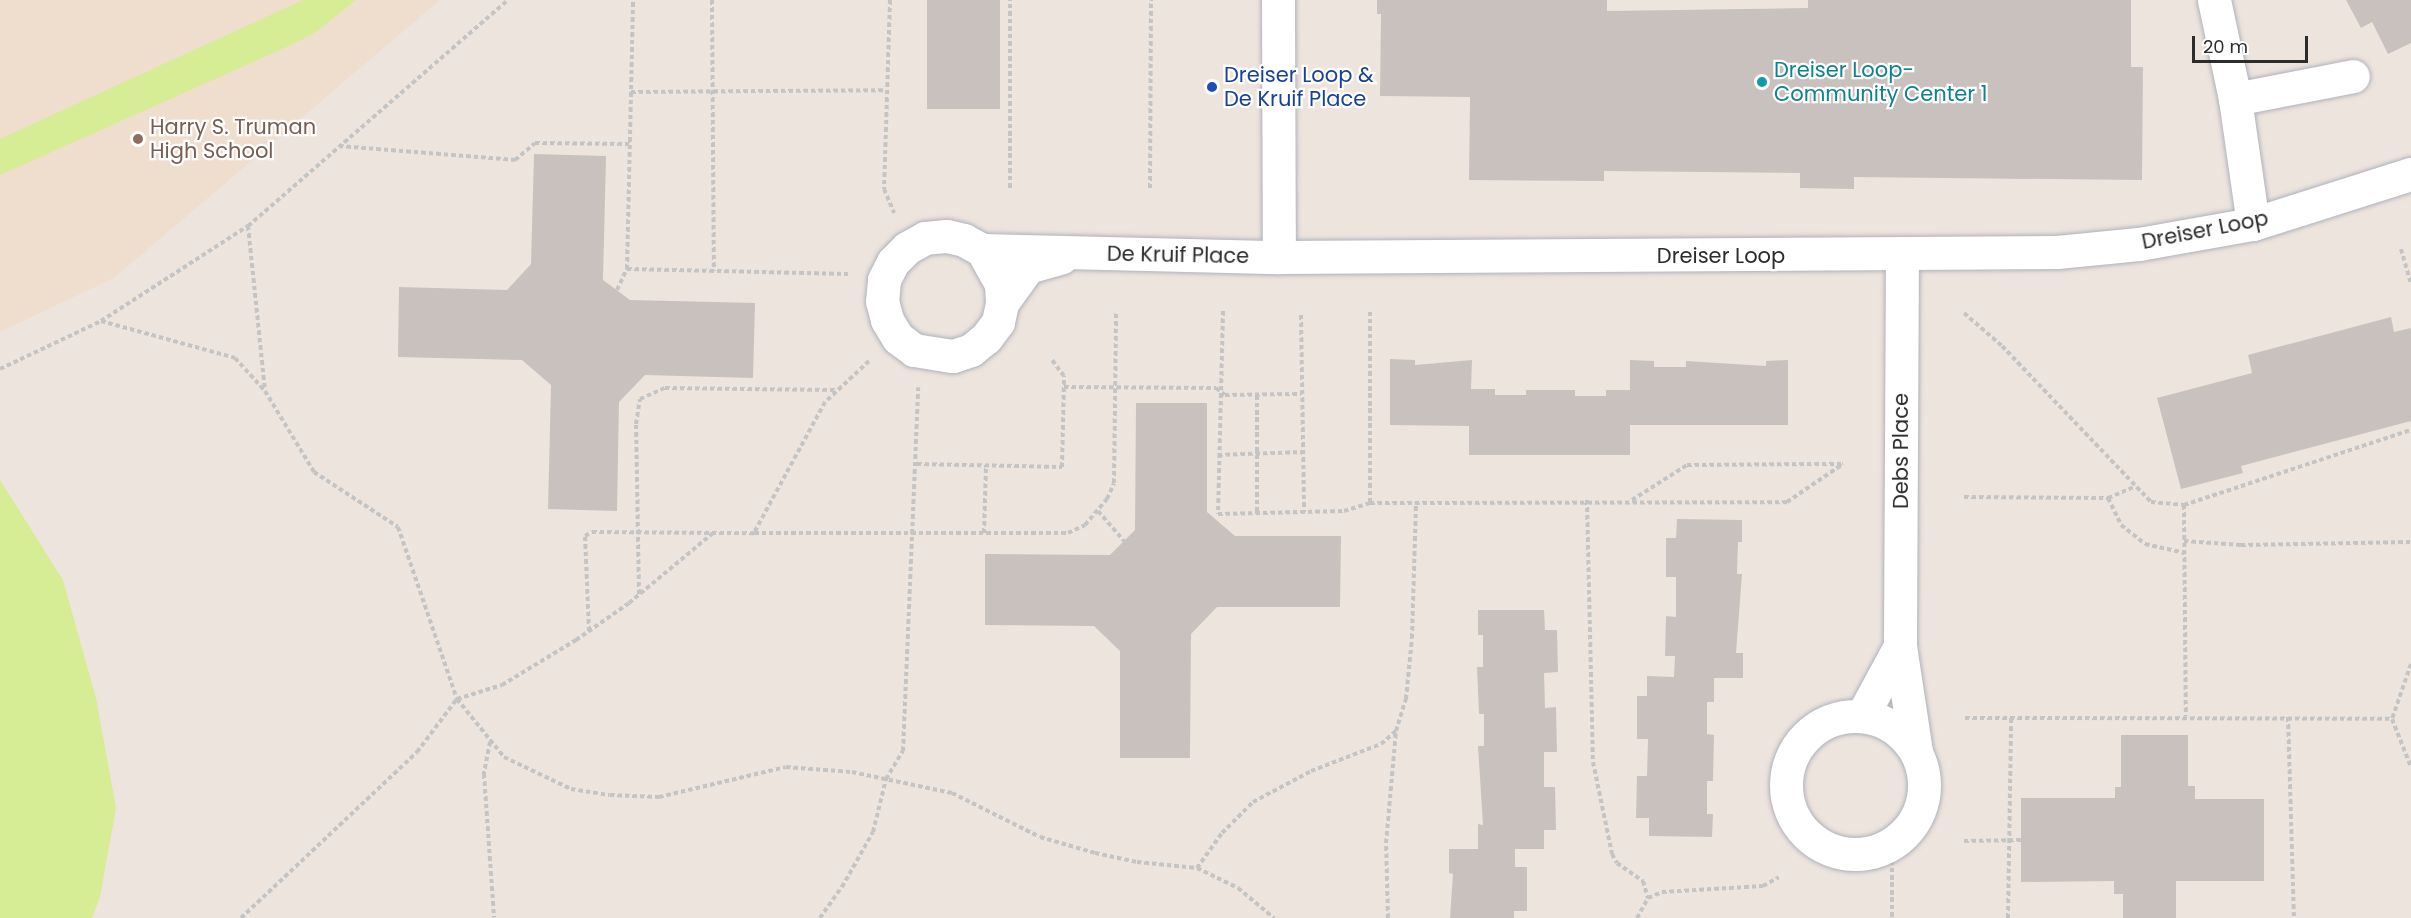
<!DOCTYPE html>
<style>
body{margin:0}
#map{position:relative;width:2411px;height:918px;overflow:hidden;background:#eee4de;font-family:Poppins,sans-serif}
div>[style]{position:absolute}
.education>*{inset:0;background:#efdecd}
.pitch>*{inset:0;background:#d6ec95}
.building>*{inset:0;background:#c9c1bd;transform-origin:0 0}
.path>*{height:4px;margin-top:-2px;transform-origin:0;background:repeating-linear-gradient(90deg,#c4c4c4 0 4.5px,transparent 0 7.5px)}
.roads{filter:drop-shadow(0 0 2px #aeb3bc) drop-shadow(0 0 2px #aeb3bc)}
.minor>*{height:33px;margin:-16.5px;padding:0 16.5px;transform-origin:16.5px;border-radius:16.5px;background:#fff}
.minor>.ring{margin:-16.5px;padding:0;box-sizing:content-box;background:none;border:33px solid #fff;border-radius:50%}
.dots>*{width:16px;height:16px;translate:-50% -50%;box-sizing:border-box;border:3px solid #fff;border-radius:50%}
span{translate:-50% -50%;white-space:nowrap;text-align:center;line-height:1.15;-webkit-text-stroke:4.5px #fff;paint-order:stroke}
.culture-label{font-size:21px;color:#0d838f}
.left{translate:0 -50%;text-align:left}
.transit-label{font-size:21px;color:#164399}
.education-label{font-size:21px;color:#785e54}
.street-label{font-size:21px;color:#2c2c2c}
.scale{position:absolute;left:2192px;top:36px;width:116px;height:27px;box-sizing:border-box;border:3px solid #2c2c2c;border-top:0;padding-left:8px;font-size:18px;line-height:21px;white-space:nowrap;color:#2c2c2c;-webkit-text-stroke:4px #fff;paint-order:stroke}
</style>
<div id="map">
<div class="education">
<i style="clip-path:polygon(0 0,440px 0,114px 278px,0 332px)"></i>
</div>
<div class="pitch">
<i style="clip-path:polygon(303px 0,356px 0,313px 34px,291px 45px,0 175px,0 139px)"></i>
<i style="clip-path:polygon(0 480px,63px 580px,96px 698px,116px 808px,100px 897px,92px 918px,0 918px)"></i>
</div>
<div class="building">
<i style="left:927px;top:0;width:73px;height:109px"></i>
<i style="clip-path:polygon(1377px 0,1607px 0,1607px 11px,1808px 8px,1808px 0,2131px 0,2131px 67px,2143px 67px,2142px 180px,1854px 177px,1854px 189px,1800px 188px,1800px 173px,1604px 171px,1604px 181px,1469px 180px,1470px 97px,1380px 96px,1381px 14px,1377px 14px)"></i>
<i style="clip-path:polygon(2346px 0,2411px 0,2411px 43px,2388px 54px,2372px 22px,2361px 28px)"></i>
<i style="clip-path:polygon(534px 154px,606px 156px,603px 280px,630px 300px,755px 303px,753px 378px,645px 375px,619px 402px,617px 511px,548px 509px,551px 385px,522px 360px,398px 357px,399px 287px,507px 290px,531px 264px)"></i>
<i style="clip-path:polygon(2391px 317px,2394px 332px,2411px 328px,2411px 421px,2241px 466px,2243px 473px,2181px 489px,2157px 398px,2252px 373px,2248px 355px)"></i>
<i style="clip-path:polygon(1390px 359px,1415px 360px,1415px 365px,1472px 360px,1471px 389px,1495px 389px,1495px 395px,1526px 395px,1526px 390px,1575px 390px,1575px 396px,1606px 396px,1606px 390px,1630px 390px,1630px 360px,1654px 361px,1654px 367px,1686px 367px,1686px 361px,1766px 366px,1766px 361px,1788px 360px,1788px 425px,1630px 425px,1630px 455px,1469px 455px,1469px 426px,1390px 425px)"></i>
<i style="clip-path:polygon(1136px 403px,1207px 403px,1207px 512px,1235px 536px,1341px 536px,1340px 607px,1217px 607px,1191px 634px,1190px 758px,1120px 758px,1120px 651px,1094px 626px,985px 625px,985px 554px,1110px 555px,1135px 530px)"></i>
<i style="clip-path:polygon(1677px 519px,1742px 520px,1742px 542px,1738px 542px,1737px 574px,1742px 574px,1736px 653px,1743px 653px,1743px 678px,1714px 678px,1714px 702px,1707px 702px,1707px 734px,1714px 735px,1713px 781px,1707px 781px,1707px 814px,1713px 814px,1712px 837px,1649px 836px,1649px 818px,1636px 818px,1637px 776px,1647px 776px,1648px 739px,1637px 739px,1637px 696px,1647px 696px,1647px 676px,1674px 677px,1675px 656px,1665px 656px,1666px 616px,1676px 617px,1676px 577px,1666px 577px,1666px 538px,1676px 538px)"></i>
<i style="clip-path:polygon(1478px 610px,1544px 610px,1545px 630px,1557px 630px,1558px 672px,1544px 673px,1545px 708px,1556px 707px,1557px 752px,1544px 752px,1544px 787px,1555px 787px,1556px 830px,1544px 830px,1544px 849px,1515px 849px,1515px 867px,1527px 867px,1527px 911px,1514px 911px,1514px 918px,1450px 918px,1453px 874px,1449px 873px,1449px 849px,1478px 849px,1478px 824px,1483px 825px,1478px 746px,1484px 746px,1484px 714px,1479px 714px,1477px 667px,1483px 667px,1483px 635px,1478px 635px)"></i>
<i style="clip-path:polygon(2121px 735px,2188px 735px,2188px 786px,2195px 786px,2195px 799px,2264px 799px,2264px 881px,2176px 881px,2176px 918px,2123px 918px,2123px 894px,2114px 894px,2114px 881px,2021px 882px,2021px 798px,2115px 798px,2115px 787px,2121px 787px)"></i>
</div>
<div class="path">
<i style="left:712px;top:0;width:271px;rotate:89.6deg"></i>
<i style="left:890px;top:0;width:189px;rotate:91.8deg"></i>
<i style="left:884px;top:189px;width:26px;rotate:67deg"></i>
<i style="left:631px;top:92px;width:255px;rotate:-0.4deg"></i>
<i style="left:339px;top:146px;width:177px;rotate:4.5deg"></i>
<i style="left:515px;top:160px;width:26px;rotate:-40deg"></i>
<i style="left:535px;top:143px;width:95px;rotate:0.6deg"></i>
<i style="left:1010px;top:188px;width:188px;rotate:-90deg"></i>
<i style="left:1150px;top:188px;width:188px;rotate:-89.7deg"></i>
<i style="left:248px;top:226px;width:165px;rotate:84.1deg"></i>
<i style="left:2401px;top:249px;width:37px;rotate:74deg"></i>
<i style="left:627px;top:269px;width:221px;rotate:1.3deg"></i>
<i style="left:617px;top:290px;width:23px;rotate:-65deg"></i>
<i style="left:627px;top:269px;width:269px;rotate:-88.7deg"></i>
<i style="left:1223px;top:311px;width:203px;rotate:91.4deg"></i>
<i style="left:1218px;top:514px;width:126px;rotate:-1.4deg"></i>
<i style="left:1344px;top:511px;width:27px;rotate:-17deg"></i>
<i style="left:1370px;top:503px;width:417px;rotate:-0.1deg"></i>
<i style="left:1787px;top:502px;width:68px;rotate:-34.2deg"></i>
<i style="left:1964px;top:313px;width:50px;rotate:41deg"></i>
<i style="left:2002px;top:346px;width:216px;rotate:46.3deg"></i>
<i style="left:2151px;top:502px;width:33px;rotate:5deg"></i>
<i style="left:2184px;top:505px;width:239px;rotate:-18.3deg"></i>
<i style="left:1301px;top:315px;width:197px;rotate:89.1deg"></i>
<i style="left:101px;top:321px;width:139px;rotate:15.4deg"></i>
<i style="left:235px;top:358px;width:45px;rotate:47.7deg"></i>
<i style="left:265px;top:391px;width:95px;rotate:58.8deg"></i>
<i style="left:314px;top:472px;width:100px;rotate:33.2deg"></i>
<i style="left:398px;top:527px;width:182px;rotate:71.1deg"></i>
<i style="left:457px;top:699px;width:75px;rotate:51deg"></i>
<i style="left:504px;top:757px;width:74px;rotate:25.5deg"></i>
<i style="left:571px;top:789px;width:39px;rotate:9deg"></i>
<i style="left:610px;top:795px;width:49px;rotate:2.3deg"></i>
<i style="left:659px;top:797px;width:130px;rotate:-13.3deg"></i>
<i style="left:786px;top:767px;width:66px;rotate:4.3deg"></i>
<i style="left:852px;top:772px;width:102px;rotate:11.9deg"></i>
<i style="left:952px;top:793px;width:98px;rotate:26.6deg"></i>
<i style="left:1040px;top:837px;width:57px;rotate:16.2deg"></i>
<i style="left:1095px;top:853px;width:43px;rotate:12.1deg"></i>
<i style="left:1137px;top:862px;width:60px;rotate:5.7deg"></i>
<i style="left:1197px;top:868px;width:46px;rotate:26deg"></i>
<i style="left:1238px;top:888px;width:47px;rotate:39.8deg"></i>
<i style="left:869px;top:361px;width:60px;rotate:137deg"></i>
<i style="left:825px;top:402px;width:149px;rotate:118.5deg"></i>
<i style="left:754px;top:533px;width:314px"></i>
<i style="left:1068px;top:533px;width:19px;rotate:-25deg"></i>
<i style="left:1085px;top:525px;width:34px;rotate:-50deg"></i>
<i style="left:1107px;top:499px;width:17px;rotate:-66deg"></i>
<i style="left:1114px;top:483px;width:170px;rotate:-89.3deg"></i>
<i style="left:0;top:369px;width:112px;rotate:-25.4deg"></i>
<i style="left:101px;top:321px;width:175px;rotate:-32.9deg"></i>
<i style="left:248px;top:226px;width:344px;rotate:-41deg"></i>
<i style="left:1064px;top:387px;width:152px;rotate:0.4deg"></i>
<i style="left:1216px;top:388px;width:11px;rotate:38deg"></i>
<i style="left:1225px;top:395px;width:76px;rotate:-0.8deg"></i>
<i style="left:1257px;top:395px;width:118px;rotate:90deg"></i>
<i style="left:1218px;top:455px;width:85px;rotate:-2deg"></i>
<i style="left:917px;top:464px;width:145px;rotate:1.2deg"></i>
<i style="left:1062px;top:467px;width:91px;rotate:-88.7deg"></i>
<i style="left:1064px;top:376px;width:20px;rotate:-127deg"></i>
<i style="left:1964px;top:497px;width:144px;rotate:0.4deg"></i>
<i style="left:2108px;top:498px;width:30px;rotate:-23deg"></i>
<i style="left:2108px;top:498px;width:30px;rotate:64deg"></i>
<i style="left:2121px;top:525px;width:31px;rotate:38deg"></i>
<i style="left:2145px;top:544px;width:41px;rotate:12.7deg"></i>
<i style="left:1587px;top:500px;width:262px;rotate:88.7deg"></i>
<i style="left:1593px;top:762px;width:94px;rotate:78.3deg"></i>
<i style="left:1612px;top:854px;width:10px;rotate:61deg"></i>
<i style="left:1617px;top:863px;width:32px;rotate:35deg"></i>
<i style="left:1643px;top:881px;width:18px;rotate:74deg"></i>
<i style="left:1632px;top:500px;width:65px;rotate:-32.5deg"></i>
<i style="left:1687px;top:465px;width:155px;rotate:-0.4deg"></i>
<i style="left:1370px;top:503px;width:191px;rotate:-90deg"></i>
<i style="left:2184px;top:505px;width:211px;rotate:89.5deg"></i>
<i style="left:1098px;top:511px;width:40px;rotate:49deg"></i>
<i style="left:984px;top:533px;width:68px;rotate:-88.3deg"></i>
<i style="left:2184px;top:541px;width:57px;rotate:4deg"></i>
<i style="left:2241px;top:545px;width:170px;rotate:-1deg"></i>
<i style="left:639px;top:594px;width:170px;rotate:-91deg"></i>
<i style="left:636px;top:424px;width:25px;rotate:-81deg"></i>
<i style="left:640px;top:399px;width:27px;rotate:-24deg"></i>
<i style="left:665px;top:388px;width:171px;rotate:0.7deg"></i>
<i style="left:589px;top:631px;width:95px;rotate:-92.4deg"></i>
<i style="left:585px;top:536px;width:8px;rotate:-30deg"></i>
<i style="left:592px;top:532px;width:162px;rotate:0.4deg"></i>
<i style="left:2411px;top:664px;width:58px;rotate:109.1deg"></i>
<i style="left:2392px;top:719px;width:52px;rotate:68.4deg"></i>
<i style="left:2288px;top:717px;width:201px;rotate:88.3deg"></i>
<i style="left:1965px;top:718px;width:427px;rotate:0.1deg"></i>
<i style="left:490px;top:742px;width:33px;rotate:101deg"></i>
<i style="left:484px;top:774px;width:144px;rotate:86deg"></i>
<i style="left:1964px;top:841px;width:57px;rotate:-1deg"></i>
<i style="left:1892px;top:845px;width:73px;rotate:90deg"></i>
<i style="left:1197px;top:868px;width:43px;rotate:-54.5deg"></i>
<i style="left:1222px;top:833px;width:44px;rotate:-45deg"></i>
<i style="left:1253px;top:802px;width:66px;rotate:-28.1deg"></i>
<i style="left:1311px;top:771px;width:75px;rotate:-21.1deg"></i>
<i style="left:1381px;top:744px;width:20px;rotate:-41deg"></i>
<i style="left:241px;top:918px;width:242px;rotate:-43.3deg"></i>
<i style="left:417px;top:752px;width:66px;rotate:-53deg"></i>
<i style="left:457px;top:699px;width:47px;rotate:-17.3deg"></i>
<i style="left:502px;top:685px;width:87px;rotate:-31.3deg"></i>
<i style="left:576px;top:640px;width:65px;rotate:-34.9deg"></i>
<i style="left:629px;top:603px;width:109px;rotate:-39.8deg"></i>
<i style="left:820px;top:918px;width:38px;rotate:-55deg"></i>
<i style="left:842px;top:887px;width:63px;rotate:-60.6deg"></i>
<i style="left:873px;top:832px;width:55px;rotate:-76.2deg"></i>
<i style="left:886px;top:779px;width:33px;rotate:-59deg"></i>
<i style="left:903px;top:751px;width:364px;rotate:-87.6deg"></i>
<i style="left:1388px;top:918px;width:75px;rotate:-91.5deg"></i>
<i style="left:1386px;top:843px;width:112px;rotate:-84.9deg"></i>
<i style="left:1396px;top:731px;width:34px;rotate:-73deg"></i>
<i style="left:1406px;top:699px;width:61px;rotate:-84.4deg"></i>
<i style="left:1412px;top:638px;width:136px;rotate:-88.3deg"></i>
<i style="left:1637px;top:918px;width:23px;rotate:-61deg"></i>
<i style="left:1648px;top:898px;width:15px;rotate:-23deg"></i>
<i style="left:1662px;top:892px;width:101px;rotate:-3.4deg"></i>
<i style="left:1763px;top:886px;width:18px;rotate:-29deg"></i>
<i style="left:2008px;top:918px;width:200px;rotate:-89.1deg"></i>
</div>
<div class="roads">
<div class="minor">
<i style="left:1278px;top:0;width:257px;rotate:89.8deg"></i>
<i style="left:2214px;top:0;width:101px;rotate:78deg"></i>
<i style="left:2235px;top:99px;width:126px;rotate:81.8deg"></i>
<i style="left:2235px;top:99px;width:120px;rotate:-11deg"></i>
<i style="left:982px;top:250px;width:297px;rotate:1.4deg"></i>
<i style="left:1279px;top:257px;width:778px;rotate:-0.37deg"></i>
<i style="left:2057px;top:252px;width:82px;rotate:-5.6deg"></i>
<i style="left:2139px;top:244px;width:116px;rotate:-10deg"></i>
<i style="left:2253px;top:224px;width:166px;rotate:-17.6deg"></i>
<i style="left:1902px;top:255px;width:391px;rotate:90.3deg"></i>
<i style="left:1900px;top:646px;width:107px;rotate:81.4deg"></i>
<i style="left:1002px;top:303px;width:19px;rotate:-93deg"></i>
<i style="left:1001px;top:284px;width:39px;rotate:-119deg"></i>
<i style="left:982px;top:250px;width:21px;rotate:-151deg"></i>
<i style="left:964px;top:240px;width:18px;rotate:-167deg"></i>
<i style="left:946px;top:236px;width:21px;rotate:175deg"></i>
<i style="left:925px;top:238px;width:21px;rotate:151deg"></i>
<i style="left:907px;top:248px;width:20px;rotate:135deg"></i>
<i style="left:893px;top:262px;width:20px;rotate:117deg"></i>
<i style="left:884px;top:280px;width:21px;rotate:95deg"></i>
<i style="left:882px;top:301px;width:20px;rotate:75deg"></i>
<i style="left:887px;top:320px;width:21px;rotate:59deg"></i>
<i style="left:898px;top:338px;width:20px;rotate:37deg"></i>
<i style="left:914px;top:350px;width:39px;rotate:9deg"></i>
<i style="left:953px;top:356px;width:19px;rotate:-18deg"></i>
<i style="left:971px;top:350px;width:19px;rotate:-39deg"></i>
<i style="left:986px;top:338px;width:20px;rotate:-53deg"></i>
<i style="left:998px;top:322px;width:19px;rotate:-78deg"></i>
<i style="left:1002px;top:303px;width:44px;rotate:-54.2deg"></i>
<i style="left:1028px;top:267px;width:35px;rotate:-16deg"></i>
<i class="ring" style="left:1786px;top:716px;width:105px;height:105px"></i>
<i style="left:1862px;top:716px;width:80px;rotate:-61.5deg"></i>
</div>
</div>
<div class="dots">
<i style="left:1762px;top:82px;background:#0f9aa8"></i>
<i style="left:1212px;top:87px;background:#1a4fb4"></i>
<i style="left:138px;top:139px;background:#8d6e63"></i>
</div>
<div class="culture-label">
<span class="left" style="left:1774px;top:82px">Dreiser Loop-<br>Community Center 1</span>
</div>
<div class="transit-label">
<span class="left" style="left:1224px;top:87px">Dreiser Loop &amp;<br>De Kruif Place</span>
</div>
<div class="education-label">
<span class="left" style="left:150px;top:139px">Harry S. Truman<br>High School</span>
</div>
<div class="street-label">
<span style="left:2205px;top:230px;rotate:-11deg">Dreiser Loop</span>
<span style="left:1178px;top:255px;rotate:1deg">De Kruif Place</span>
<span style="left:1721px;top:256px">Dreiser Loop</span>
<span style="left:1901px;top:451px;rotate:-90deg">Debs Place</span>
</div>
<div class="scale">20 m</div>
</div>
